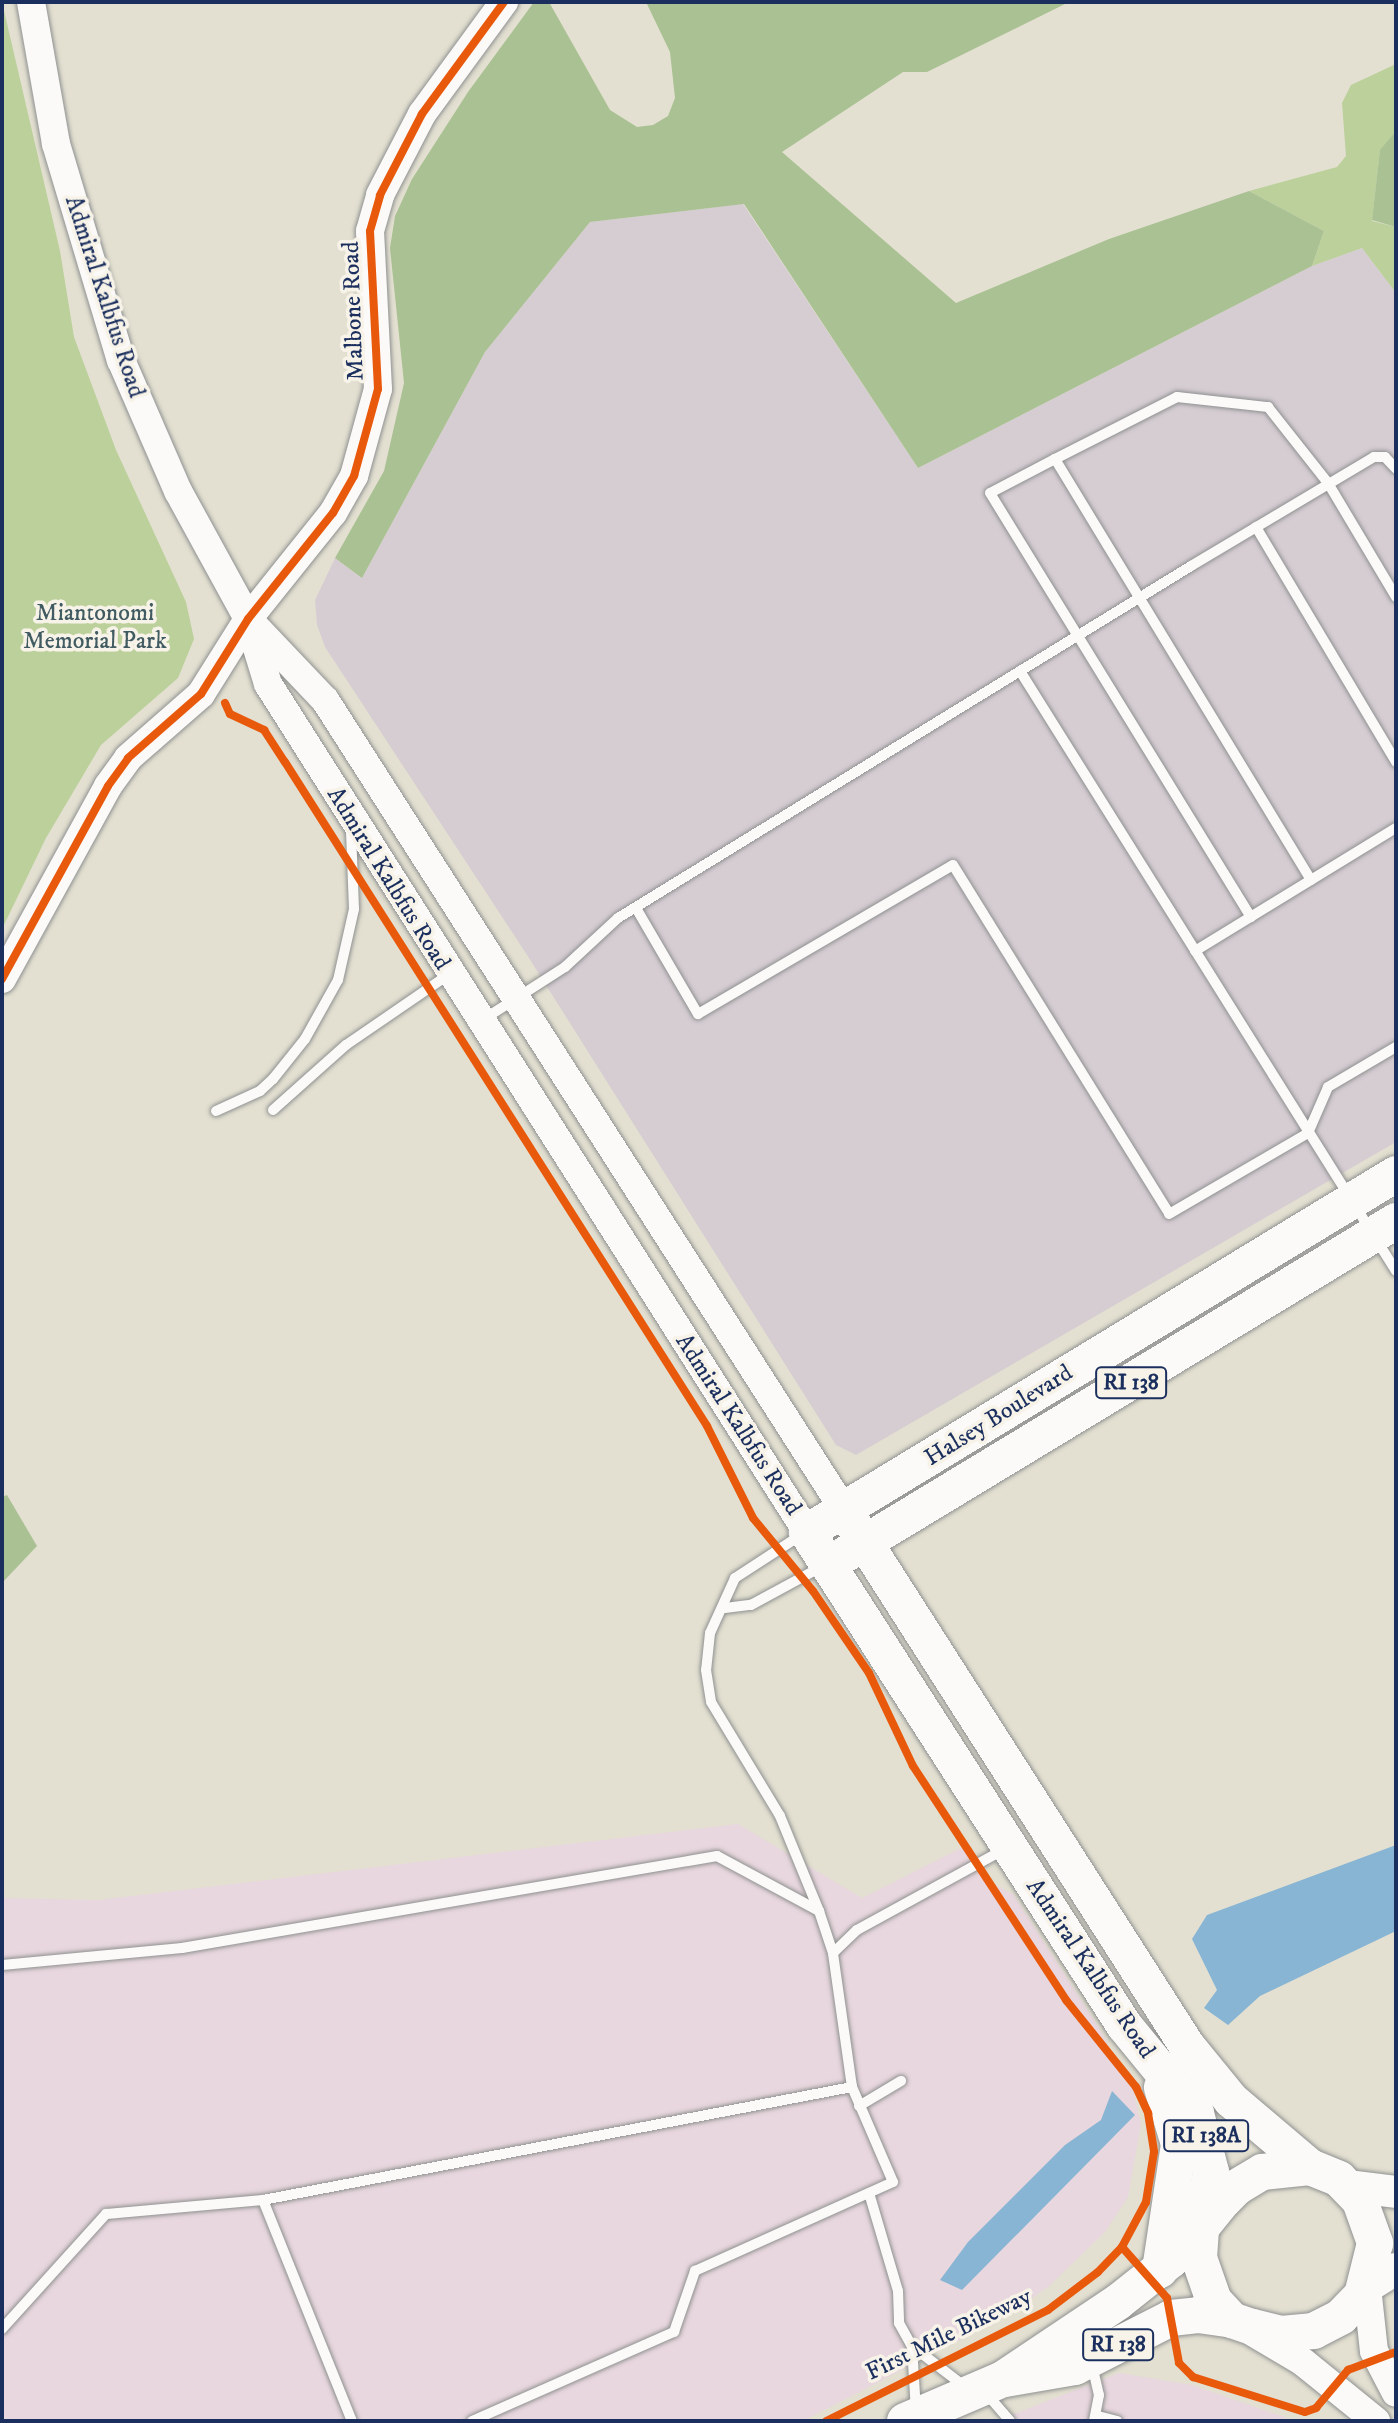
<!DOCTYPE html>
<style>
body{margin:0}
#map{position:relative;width:1398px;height:2423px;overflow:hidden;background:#e3e0d1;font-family:"IM FELL DW Pica",serif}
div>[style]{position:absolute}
.built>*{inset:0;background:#e8d7de}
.industrial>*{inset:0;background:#d6cdd3}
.green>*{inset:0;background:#bbd09a}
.forest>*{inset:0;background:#aac193}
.water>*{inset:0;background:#89b5d4}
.roads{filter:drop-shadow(0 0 2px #8f9191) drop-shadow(0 0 2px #8f9191)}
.lane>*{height:10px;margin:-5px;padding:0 5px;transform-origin:5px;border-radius:5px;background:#fbfaf8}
.secondary>*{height:28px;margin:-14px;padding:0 14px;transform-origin:14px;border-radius:14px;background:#fbfaf8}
.primary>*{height:32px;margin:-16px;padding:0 16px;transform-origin:16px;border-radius:16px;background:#fbfaf8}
.highway>*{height:36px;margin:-18px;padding:0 18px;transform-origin:18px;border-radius:18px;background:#fbfaf8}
.cycleway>*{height:8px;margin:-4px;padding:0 4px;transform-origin:4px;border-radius:4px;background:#e8590c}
span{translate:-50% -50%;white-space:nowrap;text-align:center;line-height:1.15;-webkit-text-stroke:7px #f7f3e8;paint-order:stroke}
.shield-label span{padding:2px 6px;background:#f7f3e8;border:2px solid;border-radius:6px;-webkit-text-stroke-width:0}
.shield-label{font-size:22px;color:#1b2f5e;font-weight:700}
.street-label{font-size:24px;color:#1b2f5e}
.park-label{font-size:24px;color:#415b62}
.frame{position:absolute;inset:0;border:4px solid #1b2f5e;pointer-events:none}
</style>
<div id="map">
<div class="built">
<i style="clip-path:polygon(738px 1824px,862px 1898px,963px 1847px,988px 1881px,1013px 1894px,1101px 2031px,1133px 2089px,1141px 2124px,1128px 2197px,1105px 2232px,1048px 2287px,1005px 2317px,803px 2421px,2px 2421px,2px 1898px,98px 1900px)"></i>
<i style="clip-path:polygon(1119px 2373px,1192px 2385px,1296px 2421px,996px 2421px)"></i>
</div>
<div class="industrial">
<i style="clip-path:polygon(743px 204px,918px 468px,1312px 266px,1362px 248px,1396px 293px,1396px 1142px,856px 1455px,836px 1445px,527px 955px,325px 647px,317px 625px,315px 600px,335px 558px,362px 578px,485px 352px,590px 222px)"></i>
</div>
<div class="green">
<i style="clip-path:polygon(2px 2px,60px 251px,74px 337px,116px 450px,186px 602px,194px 639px,178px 678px,101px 745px,46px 838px,2px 929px)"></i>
<i style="clip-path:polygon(1396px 64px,1396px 131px,1380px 151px,1372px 221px,1396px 227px,1396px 293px,1362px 248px,1312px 266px,1324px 231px,1249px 191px,1337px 167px,1346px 156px,1342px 103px,1351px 85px)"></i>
</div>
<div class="forest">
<i style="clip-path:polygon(534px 2px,549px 2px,610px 110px,637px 127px,653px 125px,668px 116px,675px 98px,670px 52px,646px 2px,1069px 2px,927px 72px,903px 72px,782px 152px,956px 303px,1109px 239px,1249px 191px,1324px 231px,1312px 266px,918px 468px,744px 204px,590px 222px,485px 352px,362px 578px,335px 558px,384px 471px,404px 383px,390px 248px,395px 216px,412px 179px,468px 92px)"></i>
<i style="clip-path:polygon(1396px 131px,1396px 227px,1372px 220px,1380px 150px)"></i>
<i style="clip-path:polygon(7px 1495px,37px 1546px,2px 1583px,2px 1497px)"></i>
</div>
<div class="water">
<i style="clip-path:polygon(1396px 1845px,1396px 1931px,1260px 1996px,1228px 2025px,1204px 2008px,1217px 1990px,1192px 1939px,1207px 1915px)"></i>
<i style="clip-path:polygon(1112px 2091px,1135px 2115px,962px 2290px,940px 2280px,968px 2242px,1065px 2145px,1101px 2120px)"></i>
</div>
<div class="roads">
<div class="lane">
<i style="left:1055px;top:459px;width:73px;rotate:152.4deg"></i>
<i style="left:990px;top:493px;width:498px;rotate:58.4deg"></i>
<i style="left:1256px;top:527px;width:274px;rotate:59.2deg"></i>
<i style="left:1020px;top:671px;width:708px;rotate:57.93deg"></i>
<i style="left:1311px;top:880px;width:493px;rotate:-121.3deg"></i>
<i style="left:1055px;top:459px;width:137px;rotate:-26.9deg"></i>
<i style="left:1177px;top:397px;width:92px;rotate:6.3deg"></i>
<i style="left:1268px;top:407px;width:97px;rotate:51.7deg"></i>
<i style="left:1328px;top:483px;width:133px;rotate:59.2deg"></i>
<i style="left:636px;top:908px;width:123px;rotate:59.7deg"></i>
<i style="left:698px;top:1014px;width:295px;rotate:-30.3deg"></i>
<i style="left:953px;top:865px;width:410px;rotate:58.2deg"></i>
<i style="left:1169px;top:1214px;width:161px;rotate:-30.2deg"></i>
<i style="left:1308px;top:1133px;width:50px;rotate:-66.5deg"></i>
<i style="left:1328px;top:1087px;width:79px;rotate:-30.5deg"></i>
<i style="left:1195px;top:951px;width:236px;rotate:-31.5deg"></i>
<i style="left:484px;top:1019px;width:96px;rotate:-32.7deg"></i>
<i style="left:565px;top:967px;width:72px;rotate:-42.8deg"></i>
<i style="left:618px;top:918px;width:672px;rotate:-31.56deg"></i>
<i style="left:1191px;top:566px;width:213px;rotate:-30.8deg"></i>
<i style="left:1374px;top:457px;width:11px"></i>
<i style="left:1385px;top:457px;width:16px;rotate:47deg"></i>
<i style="left:273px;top:1110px;width:98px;rotate:-41.7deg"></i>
<i style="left:346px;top:1045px;width:124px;rotate:-34.5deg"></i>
<i style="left:216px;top:1111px;width:48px;rotate:-24.4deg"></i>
<i style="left:260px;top:1091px;width:18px;rotate:-43deg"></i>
<i style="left:273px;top:1079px;width:51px;rotate:-51.3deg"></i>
<i style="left:305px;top:1039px;width:68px;rotate:-60.8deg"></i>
<i style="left:338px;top:980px;width:73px;rotate:-77.3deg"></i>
<i style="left:354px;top:909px;width:79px;rotate:-92.2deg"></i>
<i style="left:801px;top:1535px;width:79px;rotate:146.9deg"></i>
<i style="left:735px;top:1578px;width:60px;rotate:114.4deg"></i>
<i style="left:710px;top:1633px;width:37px;rotate:96deg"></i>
<i style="left:706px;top:1670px;width:32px;rotate:81deg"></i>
<i style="left:711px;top:1702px;width:133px;rotate:58.8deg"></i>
<i style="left:780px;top:1816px;width:103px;rotate:67.7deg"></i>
<i style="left:725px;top:1608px;width:26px;rotate:-7deg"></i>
<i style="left:751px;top:1605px;width:80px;rotate:-28.5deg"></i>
<i style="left:2px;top:1965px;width:181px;rotate:-5.4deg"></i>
<i style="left:182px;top:1948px;width:543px;rotate:-9.76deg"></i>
<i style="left:717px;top:1856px;width:116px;rotate:28.3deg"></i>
<i style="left:819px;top:1911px;width:44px;rotate:71.6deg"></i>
<i style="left:859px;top:2106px;width:49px;rotate:-30.8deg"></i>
<i style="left:869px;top:2193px;width:102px;rotate:73.5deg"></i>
<i style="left:898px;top:2291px;width:32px;rotate:88deg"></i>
<i style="left:899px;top:2323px;width:26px;rotate:61deg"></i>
<i style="left:912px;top:2346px;width:66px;rotate:37.6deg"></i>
<i style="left:263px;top:2200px;width:238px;rotate:68.1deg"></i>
<i style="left:2px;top:2329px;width:155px;rotate:-47.9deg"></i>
<i style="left:106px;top:2214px;width:158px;rotate:-5.1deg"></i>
<i style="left:263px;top:2200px;width:600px;rotate:-10.86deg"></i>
<i style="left:912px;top:2346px;width:65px;rotate:86.5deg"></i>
<i style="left:1092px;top:2365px;width:31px;rotate:77deg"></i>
<i style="left:1099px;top:2395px;width:26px;rotate:101deg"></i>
<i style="left:985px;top:2392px;width:38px;rotate:49deg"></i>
<i style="left:1098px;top:2416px;width:20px;rotate:15deg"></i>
<i style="left:472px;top:2421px;width:221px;rotate:-23.8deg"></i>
<i style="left:674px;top:2332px;width:65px;rotate:-71deg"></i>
<i style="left:695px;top:2271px;width:217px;rotate:-24.2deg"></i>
<i style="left:893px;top:2182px;width:103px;rotate:-113.3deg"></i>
<i style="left:852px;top:2087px;width:135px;rotate:-98.1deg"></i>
<i style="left:833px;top:1953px;width:33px;rotate:-44deg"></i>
<i style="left:857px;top:1930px;width:169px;rotate:-28.7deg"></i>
</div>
<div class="secondary">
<i style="left:31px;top:2px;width:144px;rotate:80deg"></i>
<i style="left:56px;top:144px;width:226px;rotate:73.3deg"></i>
<i style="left:121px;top:360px;width:143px;rotate:66.5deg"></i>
<i style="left:178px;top:491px;width:146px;rotate:61.3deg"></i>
<i style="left:248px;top:619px;width:68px;rotate:72.9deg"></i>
<i style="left:268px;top:684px;width:1005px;rotate:57.56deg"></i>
<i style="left:248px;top:619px;width:112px;rotate:46.5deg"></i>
<i style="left:325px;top:700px;width:962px;rotate:57.35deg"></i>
<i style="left:2px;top:979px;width:220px;rotate:-61.2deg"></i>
<i style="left:108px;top:786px;width:34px;rotate:-54deg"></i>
<i style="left:128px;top:758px;width:97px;rotate:-41.2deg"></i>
<i style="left:201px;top:694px;width:89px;rotate:-57.9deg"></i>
<i style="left:248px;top:619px;width:136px;rotate:-51.3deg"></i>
<i style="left:333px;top:513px;width:43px;rotate:-60.4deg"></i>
<i style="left:354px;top:476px;width:90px;rotate:-74.6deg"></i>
<i style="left:378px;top:389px;width:158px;rotate:-92.9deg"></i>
<i style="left:370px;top:231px;width:37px;rotate:-74deg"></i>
<i style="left:380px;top:195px;width:91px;rotate:-62.6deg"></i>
<i style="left:422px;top:114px;width:139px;rotate:-53.8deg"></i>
<i style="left:1367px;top:2287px;width:64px;rotate:83.8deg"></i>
<i style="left:1374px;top:2351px;width:47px;rotate:62.4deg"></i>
<i style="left:1254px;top:2333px;width:57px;rotate:30.6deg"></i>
<i style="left:1303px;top:2362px;width:94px;rotate:38.9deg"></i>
</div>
<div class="primary">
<i style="left:1347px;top:2186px;width:49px;rotate:7deg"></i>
<i style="left:1367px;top:2287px;width:34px;rotate:-32deg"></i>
</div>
<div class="highway">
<i style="left:844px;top:1510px;width:636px;rotate:57.38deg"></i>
<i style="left:1187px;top:2046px;width:70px;rotate:50.8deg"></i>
<i style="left:1231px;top:2100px;width:104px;rotate:40.3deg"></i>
<i style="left:846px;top:1554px;width:643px;rotate:-31.19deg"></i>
<i style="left:1160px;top:2270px;width:127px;rotate:-81.4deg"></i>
<i style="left:1179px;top:2144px;width:59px;rotate:-106.9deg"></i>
<i style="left:1005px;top:2379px;width:71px;rotate:-9.7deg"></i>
<i style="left:1075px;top:2367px;width:108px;rotate:-27deg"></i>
<i style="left:1171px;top:2318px;width:27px;rotate:-6deg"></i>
<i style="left:1198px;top:2315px;width:34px;rotate:8deg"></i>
<i style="left:905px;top:2421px;width:107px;rotate:-23.2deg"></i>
<i style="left:1003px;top:2379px;width:138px;rotate:-33.8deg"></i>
<i style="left:1118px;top:2302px;width:68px;rotate:-38.4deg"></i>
<i style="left:1171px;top:2260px;width:25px;rotate:-47deg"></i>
<i style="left:1188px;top:2242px;width:19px;rotate:-47deg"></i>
<i style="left:1201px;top:2228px;width:36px;rotate:-51deg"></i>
<i style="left:1224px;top:2200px;width:18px;rotate:-45deg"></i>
<i style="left:1237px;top:2187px;width:29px;rotate:-31deg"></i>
<i style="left:1262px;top:2172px;width:48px;rotate:-5.9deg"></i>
<i style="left:1310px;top:2167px;width:31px;rotate:22deg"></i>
<i style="left:1339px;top:2179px;width:30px;rotate:46deg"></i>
<i style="left:1360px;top:2201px;width:45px;rotate:70.3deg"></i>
<i style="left:1375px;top:2243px;width:54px;rotate:104deg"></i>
<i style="left:1362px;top:2295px;width:30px;rotate:134deg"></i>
<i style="left:1341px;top:2317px;width:30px;rotate:153deg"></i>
<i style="left:1314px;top:2331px;width:33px;rotate:175deg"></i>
<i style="left:1281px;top:2334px;width:30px;rotate:-166deg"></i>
<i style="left:1252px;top:2327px;width:21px;rotate:-161deg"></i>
<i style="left:1232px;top:2320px;width:26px;rotate:-133deg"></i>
<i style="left:1214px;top:2301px;width:46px;rotate:-109.2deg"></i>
<i style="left:1199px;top:2258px;width:30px;rotate:-86deg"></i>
<i style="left:1201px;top:2228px;width:57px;rotate:-79.9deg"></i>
<i style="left:1211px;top:2172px;width:61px;rotate:-104.3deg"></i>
<i style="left:1196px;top:2113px;width:114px;rotate:-129.3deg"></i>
<i style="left:1124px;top:2025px;width:586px;rotate:-122.74deg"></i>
<i style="left:807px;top:1532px;width:689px;rotate:-31.29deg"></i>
</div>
</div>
<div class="cycleway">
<i style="left:225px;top:703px;width:12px;rotate:66deg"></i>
<i style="left:230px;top:714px;width:38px;rotate:25deg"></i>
<i style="left:264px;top:730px;width:38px;rotate:57deg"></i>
<i style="left:285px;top:762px;width:787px;rotate:57.56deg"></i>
<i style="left:707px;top:1426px;width:103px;rotate:63.4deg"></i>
<i style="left:753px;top:1518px;width:94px;rotate:50.6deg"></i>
<i style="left:813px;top:1591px;width:99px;rotate:55.7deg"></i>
<i style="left:869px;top:1673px;width:103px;rotate:64.7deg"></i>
<i style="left:913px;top:1766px;width:280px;rotate:56.8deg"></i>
<i style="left:1066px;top:2000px;width:112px;rotate:51.2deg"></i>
<i style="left:1136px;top:2087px;width:29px;rotate:65deg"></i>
<i style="left:1148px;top:2113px;width:39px;rotate:81deg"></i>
<i style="left:1154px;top:2152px;width:51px;rotate:99.1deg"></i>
<i style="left:1146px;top:2202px;width:51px;rotate:118.1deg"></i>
<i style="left:1122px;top:2247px;width:35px;rotate:134deg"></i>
<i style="left:1098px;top:2272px;width:63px;rotate:142.8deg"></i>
<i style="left:1048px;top:2310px;width:248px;rotate:153.4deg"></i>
<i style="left:2px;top:979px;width:220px;rotate:-61.2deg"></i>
<i style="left:108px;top:786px;width:34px;rotate:-54deg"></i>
<i style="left:128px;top:758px;width:97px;rotate:-41.2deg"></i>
<i style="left:201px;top:694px;width:89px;rotate:-57.9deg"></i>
<i style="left:248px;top:619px;width:136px;rotate:-51.3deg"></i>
<i style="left:333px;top:513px;width:43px;rotate:-60.4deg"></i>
<i style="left:354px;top:476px;width:90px;rotate:-74.6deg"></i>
<i style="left:378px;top:389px;width:158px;rotate:-92.9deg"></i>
<i style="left:370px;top:231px;width:37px;rotate:-74deg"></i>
<i style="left:380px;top:195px;width:91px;rotate:-62.6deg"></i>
<i style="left:422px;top:114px;width:139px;rotate:-53.8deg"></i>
<i style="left:1122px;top:2247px;width:68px;rotate:48.6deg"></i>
<i style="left:1167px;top:2298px;width:66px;rotate:79.5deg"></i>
<i style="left:1179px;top:2363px;width:20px;rotate:45deg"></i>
<i style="left:1193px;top:2377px;width:117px;rotate:17.4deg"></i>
<i style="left:1305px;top:2412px;width:12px;rotate:-20deg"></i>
<i style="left:1316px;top:2408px;width:50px;rotate:-49.9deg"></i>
<i style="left:1348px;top:2370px;width:51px;rotate:-20.6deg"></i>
</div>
<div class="shield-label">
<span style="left:1131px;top:1383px">RI 138</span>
<span style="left:1206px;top:2136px">RI 138A</span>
<span style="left:1118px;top:2345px">RI 138</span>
</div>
<div class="street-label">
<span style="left:104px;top:297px;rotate:72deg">Admiral Kalbfus Road</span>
<span style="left:354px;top:311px;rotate:-92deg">Malbone Road</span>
<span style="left:388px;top:879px;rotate:58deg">Admiral Kalbfus Road</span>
<span style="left:999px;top:1416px;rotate:-32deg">Halsey Boulevard</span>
<span style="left:738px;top:1425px;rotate:57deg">Admiral Kalbfus Road</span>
<span style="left:1090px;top:1969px;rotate:56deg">Admiral Kalbfus Road</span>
<span style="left:949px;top:2335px;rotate:-26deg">First Mile Bikeway</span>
</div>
<div class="park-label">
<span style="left:95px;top:628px">Miantonomi<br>Memorial Park</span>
</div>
<div class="frame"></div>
</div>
